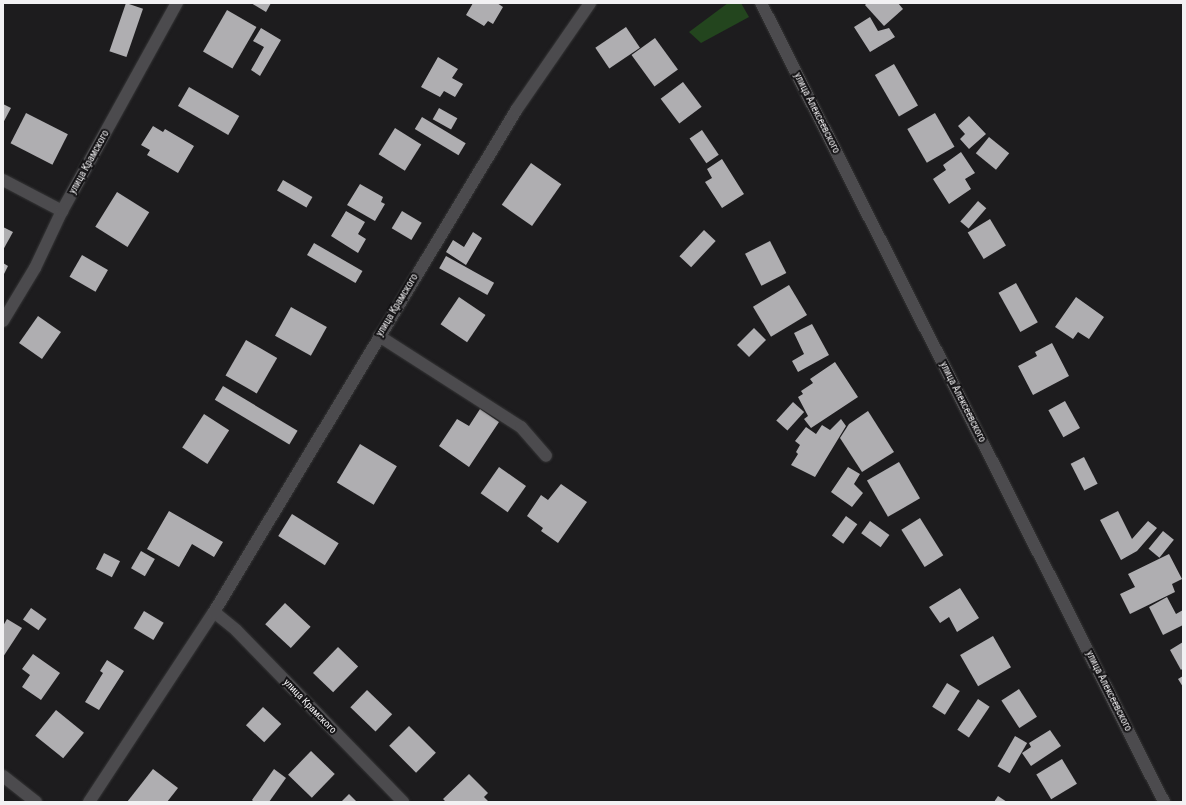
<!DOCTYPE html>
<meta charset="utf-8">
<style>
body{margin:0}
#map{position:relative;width:1186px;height:805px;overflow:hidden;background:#1d1c1e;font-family:"Roboto Condensed",sans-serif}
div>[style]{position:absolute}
.green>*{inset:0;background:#23451e}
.building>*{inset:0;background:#afaeb1;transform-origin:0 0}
.roads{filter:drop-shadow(0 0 1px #363637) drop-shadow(0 0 1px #363637)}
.minor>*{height:12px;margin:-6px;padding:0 6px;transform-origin:6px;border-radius:6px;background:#4c4b4e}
span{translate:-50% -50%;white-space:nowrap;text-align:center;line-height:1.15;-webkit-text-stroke:4px #141315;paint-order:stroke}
.street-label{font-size:10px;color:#f2f1f3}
.frame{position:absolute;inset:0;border:4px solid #f2f1f3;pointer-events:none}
</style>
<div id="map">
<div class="green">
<i style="clip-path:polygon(728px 3px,741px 3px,749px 17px,701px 43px,689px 32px)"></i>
</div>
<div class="building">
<i style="left:126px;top:3px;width:18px;height:51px;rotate:19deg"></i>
<i style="clip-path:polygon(251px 3px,271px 3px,266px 12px)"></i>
<i style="clip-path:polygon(473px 3px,497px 3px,503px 7px,493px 24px,488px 21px,484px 26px,466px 15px)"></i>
<i style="clip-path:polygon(867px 3px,898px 3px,903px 9px,884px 26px,865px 5px)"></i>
<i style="left:227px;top:10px;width:34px;height:48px;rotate:30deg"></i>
<i style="clip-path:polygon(870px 17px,878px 31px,889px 28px,895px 37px,870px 52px,854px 27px)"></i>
<i style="left:626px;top:27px;width:25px;height:37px;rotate:56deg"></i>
<i style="clip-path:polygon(261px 28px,281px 40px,260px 76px,251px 70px,264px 47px,253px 41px)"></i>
<i style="left:655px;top:38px;width:39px;height:29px;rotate:54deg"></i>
<i style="clip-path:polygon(438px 57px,458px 69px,452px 78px,463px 84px,455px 97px,444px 91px,440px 97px,421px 87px)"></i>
<i style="left:894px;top:64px;width:48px;height:22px;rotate:60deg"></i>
<i style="left:683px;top:82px;width:31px;height:28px;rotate:53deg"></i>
<i style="left:189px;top:87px;width:58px;height:22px;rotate:30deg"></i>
<i style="clip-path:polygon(3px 104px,11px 108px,3px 123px)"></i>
<i style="left:439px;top:108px;width:21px;height:13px;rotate:29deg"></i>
<i style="left:26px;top:113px;width:47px;height:34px;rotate:27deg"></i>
<i style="left:935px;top:113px;width:39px;height:32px;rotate:60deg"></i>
<i style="clip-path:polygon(969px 116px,986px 134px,969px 149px,960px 139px,965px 134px,958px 126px)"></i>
<i style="left:422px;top:117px;width:51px;height:14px;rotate:31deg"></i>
<i style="clip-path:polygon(153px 126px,163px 132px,165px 129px,194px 146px,178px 173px,147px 155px,150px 150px,141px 145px)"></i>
<i style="left:395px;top:128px;width:31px;height:31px;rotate:32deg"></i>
<i style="left:702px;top:130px;width:30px;height:15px;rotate:56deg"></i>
<i style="left:989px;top:137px;width:26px;height:21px;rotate:39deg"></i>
<i style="clip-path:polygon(961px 152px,975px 173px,965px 179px,971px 189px,949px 204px,933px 179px,946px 170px,943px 165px)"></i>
<i style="clip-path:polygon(722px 159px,744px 194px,722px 208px,705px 182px,712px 178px,707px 169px)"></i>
<i style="left:531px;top:163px;width:37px;height:51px;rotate:35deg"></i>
<i style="left:283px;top:180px;width:34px;height:12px;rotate:30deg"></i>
<i style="clip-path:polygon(360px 184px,383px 197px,381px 202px,385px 204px,375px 221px,347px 205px)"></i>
<i style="left:117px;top:192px;width:38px;height:41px;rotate:32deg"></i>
<i style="left:978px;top:201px;width:11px;height:27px;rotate:41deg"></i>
<i style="clip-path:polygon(346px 211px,365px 222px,358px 234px,366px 239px,358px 253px,331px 236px)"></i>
<i style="left:402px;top:211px;width:23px;height:20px;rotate:31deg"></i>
<i style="left:990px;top:219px;width:31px;height:26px;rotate:59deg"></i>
<i style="clip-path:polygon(3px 227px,13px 232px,3px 250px)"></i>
<i style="left:704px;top:230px;width:16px;height:36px;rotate:43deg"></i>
<i style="clip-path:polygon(473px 232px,482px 238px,466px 265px,446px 252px,453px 240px,464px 247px)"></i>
<i style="left:770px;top:241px;width:36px;height:28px;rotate:63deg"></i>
<i style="left:314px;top:243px;width:56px;height:14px;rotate:30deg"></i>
<i style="left:82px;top:255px;width:30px;height:25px;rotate:30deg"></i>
<i style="left:446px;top:256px;width:55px;height:14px;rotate:29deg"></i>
<i style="clip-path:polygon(3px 263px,8px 266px,3px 276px)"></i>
<i style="left:1016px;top:283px;width:45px;height:20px;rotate:61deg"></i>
<i style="left:789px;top:285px;width:35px;height:42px;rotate:59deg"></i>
<i style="left:459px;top:297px;width:32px;height:33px;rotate:34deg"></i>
<i style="clip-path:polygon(1076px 297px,1104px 317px,1089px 339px,1078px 332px,1073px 339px,1055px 327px)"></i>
<i style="left:291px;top:307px;width:41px;height:33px;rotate:29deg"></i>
<i style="left:38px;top:316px;width:28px;height:33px;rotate:35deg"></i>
<i style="clip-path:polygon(812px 324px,829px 355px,798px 372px,792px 361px,804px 354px,794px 333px)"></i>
<i style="left:754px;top:328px;width:17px;height:24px;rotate:45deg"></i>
<i style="left:246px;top:340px;width:36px;height:41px;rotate:30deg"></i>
<i style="clip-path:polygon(1052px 343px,1069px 376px,1033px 395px,1018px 366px,1037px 356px,1035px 352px)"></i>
<i style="clip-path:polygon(835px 362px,858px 397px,811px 428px,804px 419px,808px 416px,798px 397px,803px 394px,801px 391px,813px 383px,810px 379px)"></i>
<i style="left:223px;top:386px;width:87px;height:16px;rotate:31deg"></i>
<i style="left:1065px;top:401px;width:31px;height:19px;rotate:61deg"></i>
<i style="left:793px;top:402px;width:15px;height:25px;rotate:42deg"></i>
<i style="clip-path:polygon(480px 409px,499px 422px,469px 467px,439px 446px,457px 419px,469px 426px)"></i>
<i style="clip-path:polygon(868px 411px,894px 452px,862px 472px,840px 438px,849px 424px)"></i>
<i style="left:204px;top:414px;width:30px;height:40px;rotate:33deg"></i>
<i style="clip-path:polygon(841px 419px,846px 426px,815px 477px,791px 465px,798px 454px,796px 452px,800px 445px,795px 441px,806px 427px,816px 434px,822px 425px,830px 430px)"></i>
<i style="left:360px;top:444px;width:43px;height:45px;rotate:31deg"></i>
<i style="left:1084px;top:457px;width:30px;height:15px;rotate:63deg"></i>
<i style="left:899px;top:462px;width:42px;height:37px;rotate:60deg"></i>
<i style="left:499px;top:467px;width:33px;height:32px;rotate:35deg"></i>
<i style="clip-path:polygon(848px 467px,860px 474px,854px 484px,863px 493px,852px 507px,831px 492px)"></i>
<i style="clip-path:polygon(561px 484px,587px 502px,558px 543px,541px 531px,543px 528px,527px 516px,541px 495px,548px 500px)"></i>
<i style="clip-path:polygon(169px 511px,223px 542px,214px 557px,192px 544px,179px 567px,147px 549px)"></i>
<i style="clip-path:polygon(1118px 511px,1132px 539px,1148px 521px,1157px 528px,1137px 551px,1121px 560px,1100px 520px)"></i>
<i style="left:292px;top:514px;width:55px;height:26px;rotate:32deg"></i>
<i style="left:846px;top:516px;width:14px;height:24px;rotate:36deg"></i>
<i style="left:920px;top:518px;width:44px;height:22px;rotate:58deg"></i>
<i style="left:870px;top:521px;width:24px;height:15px;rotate:36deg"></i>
<i style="left:1163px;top:531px;width:14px;height:23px;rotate:39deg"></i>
<i style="left:141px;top:551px;width:16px;height:20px;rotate:30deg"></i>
<i style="left:104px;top:553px;width:18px;height:18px;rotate:27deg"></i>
<i style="clip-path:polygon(1169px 554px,1182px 579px,1172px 584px,1175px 592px,1130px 614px,1120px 594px,1135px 587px,1128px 574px)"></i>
<i style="clip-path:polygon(960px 588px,979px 618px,957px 632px,949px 617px,940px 623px,929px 607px)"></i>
<i style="clip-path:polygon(1167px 597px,1176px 614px,1183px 610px,1183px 625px,1163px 635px,1149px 607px)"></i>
<i style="left:285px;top:603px;width:35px;height:29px;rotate:43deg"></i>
<i style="left:31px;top:608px;width:19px;height:14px;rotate:35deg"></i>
<i style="left:144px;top:611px;width:23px;height:20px;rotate:31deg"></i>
<i style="clip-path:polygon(7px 619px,22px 628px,3px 657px,3px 626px)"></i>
<i style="left:993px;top:636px;width:36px;height:38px;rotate:60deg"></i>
<i style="clip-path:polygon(1183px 642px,1183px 668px,1181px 670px,1170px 650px)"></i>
<i style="left:338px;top:647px;width:28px;height:36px;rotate:44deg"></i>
<i style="clip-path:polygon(33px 654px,60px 673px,41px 700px,22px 687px,30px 675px,22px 669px)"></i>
<i style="clip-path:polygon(107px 660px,124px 671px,99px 710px,85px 702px,103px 673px,100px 671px)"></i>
<i style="clip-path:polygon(1183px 676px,1183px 687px,1178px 679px)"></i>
<i style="left:947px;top:683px;width:15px;height:28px;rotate:32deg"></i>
<i style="left:1019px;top:689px;width:33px;height:21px;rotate:57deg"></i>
<i style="left:367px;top:690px;width:35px;height:24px;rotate:44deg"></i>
<i style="left:978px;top:699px;width:14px;height:37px;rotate:34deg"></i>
<i style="left:263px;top:707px;width:25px;height:25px;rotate:43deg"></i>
<i style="left:56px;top:710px;width:36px;height:33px;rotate:39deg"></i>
<i style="left:409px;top:726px;width:38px;height:28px;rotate:45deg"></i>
<i style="clip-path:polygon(1050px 730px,1061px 746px,1031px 766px,1022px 753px,1031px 747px,1029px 743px)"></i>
<i style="left:1015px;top:736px;width:14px;height:35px;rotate:30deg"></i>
<i style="left:311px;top:751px;width:33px;height:33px;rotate:44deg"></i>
<i style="left:1062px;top:759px;width:29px;height:30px;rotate:59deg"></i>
<i style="clip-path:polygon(153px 769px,178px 788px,167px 802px,127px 802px)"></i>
<i style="clip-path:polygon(274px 769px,286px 778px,269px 802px,254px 802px,252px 800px)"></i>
<i style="clip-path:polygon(469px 774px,488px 793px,484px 797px,489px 802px,446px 802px,443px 799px)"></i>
<i style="clip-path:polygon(349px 794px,357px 802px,341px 802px)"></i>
<i style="clip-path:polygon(998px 796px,1007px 802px,994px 802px)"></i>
</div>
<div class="roads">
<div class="minor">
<i style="left:761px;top:3px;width:895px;rotate:63.23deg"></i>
<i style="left:3px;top:180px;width:67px;rotate:27.7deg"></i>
<i style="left:3px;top:321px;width:62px;rotate:-58.9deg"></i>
<i style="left:35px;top:268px;width:63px;rotate:-64.7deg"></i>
<i style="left:62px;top:211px;width:238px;rotate:-61.1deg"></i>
<i style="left:379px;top:336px;width:169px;rotate:32.7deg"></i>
<i style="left:521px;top:427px;width:38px;rotate:49deg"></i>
<i style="left:214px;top:612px;width:28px;rotate:39deg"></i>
<i style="left:236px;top:630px;width:240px;rotate:45.8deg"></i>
<i style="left:3px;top:776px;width:42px;rotate:38.2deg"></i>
<i style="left:89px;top:802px;width:227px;rotate:-56.7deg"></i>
<i style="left:214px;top:612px;width:587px;rotate:-58.94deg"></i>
<i style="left:517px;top:109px;width:129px;rotate:-55.4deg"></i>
</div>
</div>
<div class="street-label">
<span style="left:817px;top:113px;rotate:63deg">улица Алексеевского</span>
<span style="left:89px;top:162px;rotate:-61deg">улица Крамского</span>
<span style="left:397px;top:305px;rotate:-59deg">улица Крамского</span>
<span style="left:963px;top:402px;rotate:63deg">улица Алексеевского</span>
<span style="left:1109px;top:691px;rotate:63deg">улица Алексеевского</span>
<span style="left:310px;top:706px;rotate:46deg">улица Крамского</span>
</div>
<div class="frame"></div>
</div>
